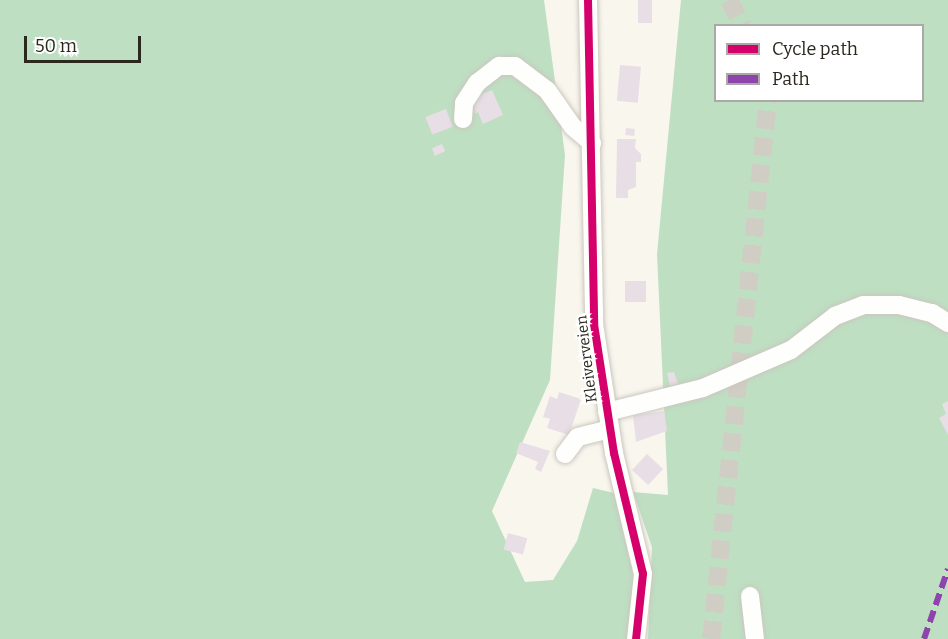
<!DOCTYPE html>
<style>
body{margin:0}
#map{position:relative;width:948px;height:639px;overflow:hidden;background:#f9f6ee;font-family:Bitter,serif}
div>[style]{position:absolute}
.forest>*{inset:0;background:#bedfc2}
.building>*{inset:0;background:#e8dee5;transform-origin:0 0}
.minor-tunnel>*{height:18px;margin-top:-9px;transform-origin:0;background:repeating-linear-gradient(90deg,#d0cdc4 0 18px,transparent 0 27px)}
.roads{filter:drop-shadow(0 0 2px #cac7bf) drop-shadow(0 0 2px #cac7bf)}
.minor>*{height:18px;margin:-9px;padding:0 9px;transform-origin:9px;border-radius:9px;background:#fefefc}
.quiet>*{height:6px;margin-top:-3px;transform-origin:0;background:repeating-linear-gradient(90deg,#8e44ad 0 12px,transparent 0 18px)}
.cycleway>*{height:8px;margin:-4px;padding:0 4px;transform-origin:4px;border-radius:4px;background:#d6006c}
span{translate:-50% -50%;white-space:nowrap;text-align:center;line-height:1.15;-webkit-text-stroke:4.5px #fff;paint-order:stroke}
.street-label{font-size:15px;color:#2b281e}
.legend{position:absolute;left:714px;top:24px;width:210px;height:78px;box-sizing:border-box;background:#fff;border:2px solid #aaa9a5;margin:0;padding:8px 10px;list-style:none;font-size:18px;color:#2b281e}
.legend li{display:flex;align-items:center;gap:12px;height:30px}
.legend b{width:30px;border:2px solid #aaa9a5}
.scale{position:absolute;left:24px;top:36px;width:117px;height:27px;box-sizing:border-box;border:3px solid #2b281e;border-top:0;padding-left:8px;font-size:18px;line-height:21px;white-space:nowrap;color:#2b281e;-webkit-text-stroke:4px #fff;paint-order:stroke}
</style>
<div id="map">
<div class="forest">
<i style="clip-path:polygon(0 0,544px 0,565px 155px,550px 380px,492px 511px,525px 582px,553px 580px,577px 541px,593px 488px,614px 493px,634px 577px,628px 639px,0 639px)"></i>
<i style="clip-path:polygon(evenodd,681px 0,948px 0,948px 639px,648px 639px,652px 547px,633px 492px,668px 495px,657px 254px,681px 0,716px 26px,922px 26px,922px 100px,716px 100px,716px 26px)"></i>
</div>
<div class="building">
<i style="left:638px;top:0;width:14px;height:23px"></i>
<i style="left:620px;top:65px;width:21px;height:36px;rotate:5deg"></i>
<i style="clip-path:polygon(492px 90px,503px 115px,483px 124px,478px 112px,475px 114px,472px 98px)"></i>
<i style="left:446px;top:109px;width:19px;height:22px;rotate:69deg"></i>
<i style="left:626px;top:128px;width:9px;height:7px;rotate:6deg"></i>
<i style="clip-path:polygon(617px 139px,636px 139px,635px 148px,641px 154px,641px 162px,636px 162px,636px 187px,628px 190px,628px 198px,616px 198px)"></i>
<i style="left:442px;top:144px;width:8px;height:11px;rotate:67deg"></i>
<i style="left:625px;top:281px;width:21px;height:21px"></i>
<i style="clip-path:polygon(674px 372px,678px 384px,670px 386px,667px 373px)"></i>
<i style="clip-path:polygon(559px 392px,581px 399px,569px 435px,547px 428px,550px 419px,543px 417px,550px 396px,557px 399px)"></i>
<i style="clip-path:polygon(948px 401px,948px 435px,939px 418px,946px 414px,942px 404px)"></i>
<i style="clip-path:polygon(664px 411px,667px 431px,636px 442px,633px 415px)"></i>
<i style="clip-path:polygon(520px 442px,550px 451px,541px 472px,535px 469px,538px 462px,516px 453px)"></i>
<i style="left:647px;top:454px;width:22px;height:22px;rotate:43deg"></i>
<i style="left:508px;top:533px;width:20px;height:17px;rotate:15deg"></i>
</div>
<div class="minor-tunnel">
<i style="left:729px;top:0;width:30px;rotate:62deg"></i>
<i style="left:711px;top:639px;width:542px;rotate:-83.96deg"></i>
</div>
<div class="roads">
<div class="minor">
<i style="left:588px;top:0;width:324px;rotate:88.9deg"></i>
<i style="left:594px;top:324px;width:131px;rotate:81.2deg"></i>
<i style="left:614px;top:453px;width:124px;rotate:76.5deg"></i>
<i style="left:643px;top:574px;width:65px;rotate:96.1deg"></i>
<i style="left:463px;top:119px;width:16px;rotate:-86deg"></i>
<i style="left:464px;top:103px;width:24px;rotate:-57deg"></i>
<i style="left:477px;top:83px;width:28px;rotate:-38deg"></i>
<i style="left:499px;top:66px;width:16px"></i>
<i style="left:515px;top:66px;width:40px;rotate:37deg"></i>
<i style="left:547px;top:90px;width:45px;rotate:54.9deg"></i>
<i style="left:573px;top:127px;width:25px;rotate:40deg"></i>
<i style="left:607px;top:412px;width:99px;rotate:-14deg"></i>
<i style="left:703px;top:388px;width:96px;rotate:-23.4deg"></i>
<i style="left:791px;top:350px;width:56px;rotate:-37.7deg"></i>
<i style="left:835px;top:316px;width:30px;rotate:-21deg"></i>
<i style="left:863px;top:305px;width:36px"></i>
<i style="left:899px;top:305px;width:34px;rotate:14deg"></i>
<i style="left:932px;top:313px;width:19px;rotate:32deg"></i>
<i style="left:565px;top:454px;width:21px;rotate:-53deg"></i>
<i style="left:578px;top:437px;width:33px;rotate:-14deg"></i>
<i style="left:750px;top:596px;width:43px;rotate:83.4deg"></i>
</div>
</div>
<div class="quiet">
<i style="left:924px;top:639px;width:74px;rotate:-71.1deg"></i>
</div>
<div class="cycleway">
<i style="left:588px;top:0;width:324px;rotate:88.9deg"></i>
<i style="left:594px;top:324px;width:131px;rotate:81.2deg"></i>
<i style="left:614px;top:453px;width:124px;rotate:76.5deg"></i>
<i style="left:643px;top:574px;width:65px;rotate:96.1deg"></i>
</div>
<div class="street-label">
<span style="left:587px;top:359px;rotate:-97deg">Kleiverveien</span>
</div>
<ul class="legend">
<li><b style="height:8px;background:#d6006c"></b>Cycle path</li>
<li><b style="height:8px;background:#8e44ad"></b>Path</li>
</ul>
<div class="scale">50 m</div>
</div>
